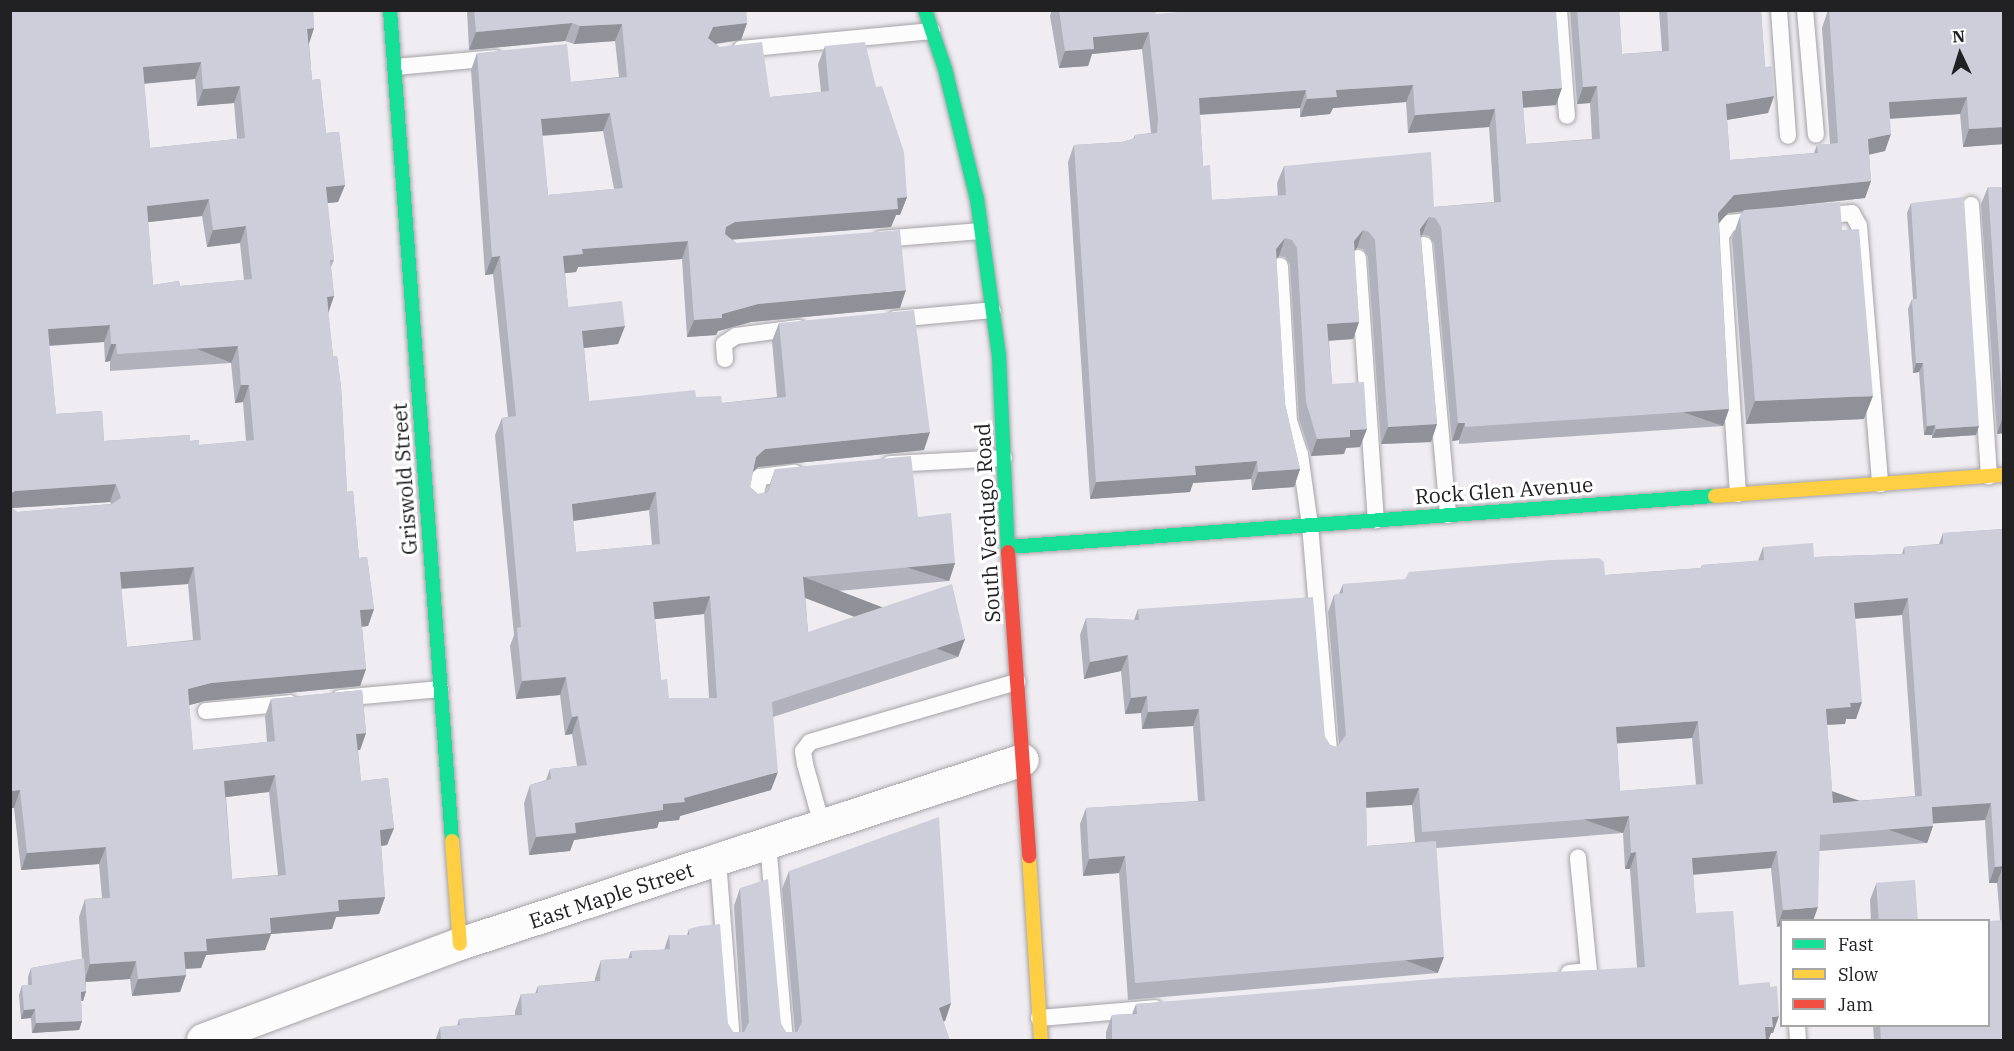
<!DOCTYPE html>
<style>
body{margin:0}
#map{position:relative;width:2014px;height:1051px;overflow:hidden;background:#efedf1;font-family:"IBM Plex Serif",serif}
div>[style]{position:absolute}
.roads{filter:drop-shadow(0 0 2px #a5a3a7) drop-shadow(0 0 2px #a5a3a7)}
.lane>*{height:16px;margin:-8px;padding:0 8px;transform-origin:8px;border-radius:8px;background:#fdfcfd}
.street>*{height:32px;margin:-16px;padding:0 16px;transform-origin:16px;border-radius:16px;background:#fdfcfd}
.fast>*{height:14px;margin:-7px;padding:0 7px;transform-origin:7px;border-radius:7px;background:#16e098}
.slow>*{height:14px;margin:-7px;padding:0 7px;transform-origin:7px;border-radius:7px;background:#ffcf43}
.jam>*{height:14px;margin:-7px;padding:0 7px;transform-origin:7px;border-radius:7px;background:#f24e42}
.wall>*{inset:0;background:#b0b1bb}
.shaded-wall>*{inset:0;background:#909098;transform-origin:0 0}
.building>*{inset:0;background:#cdced9;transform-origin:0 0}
span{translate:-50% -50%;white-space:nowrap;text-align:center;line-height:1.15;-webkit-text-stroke:6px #fff;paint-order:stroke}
.street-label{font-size:21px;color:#212023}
.frame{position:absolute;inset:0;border:12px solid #212023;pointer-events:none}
.legend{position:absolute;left:1780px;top:919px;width:210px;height:108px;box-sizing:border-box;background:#fff;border:2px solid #a6a6a7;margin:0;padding:8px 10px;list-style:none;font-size:18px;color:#212023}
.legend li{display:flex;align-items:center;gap:12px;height:30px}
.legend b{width:30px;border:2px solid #a6a6a7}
.north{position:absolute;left:1930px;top:24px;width:60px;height:60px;-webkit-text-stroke:4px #fff;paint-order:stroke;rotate:356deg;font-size:16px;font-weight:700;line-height:24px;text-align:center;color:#212023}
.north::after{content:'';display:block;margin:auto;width:21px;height:27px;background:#212023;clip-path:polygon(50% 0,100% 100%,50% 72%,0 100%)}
</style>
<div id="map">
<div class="roads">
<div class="lane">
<i style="left:1559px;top:10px;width:106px;rotate:85.7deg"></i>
<i style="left:1779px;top:10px;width:126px;rotate:85.9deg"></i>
<i style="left:1805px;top:10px;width:125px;rotate:85deg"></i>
<i style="left:741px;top:49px;width:192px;rotate:-5.4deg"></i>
<i style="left:395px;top:67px;width:100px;rotate:-5.1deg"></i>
<i style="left:1971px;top:205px;width:272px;rotate:86.2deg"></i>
<i style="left:1818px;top:216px;width:34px;rotate:-5deg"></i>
<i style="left:1852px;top:213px;width:15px;rotate:62deg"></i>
<i style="left:1859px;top:226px;width:259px;rotate:85.3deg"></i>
<i style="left:881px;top:239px;width:100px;rotate:-4.6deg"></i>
<i style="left:1424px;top:245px;width:271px;rotate:84.9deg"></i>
<i style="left:1358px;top:258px;width:263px;rotate:86.1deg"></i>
<i style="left:1280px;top:266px;width:155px;rotate:86.7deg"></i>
<i style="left:1289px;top:421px;width:35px;rotate:72deg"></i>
<i style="left:1300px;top:454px;width:72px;rotate:82deg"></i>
<i style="left:1310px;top:525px;width:229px;rotate:85.2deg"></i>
<i style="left:895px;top:319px;width:98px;rotate:-5.2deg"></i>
<i style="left:725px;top:359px;width:15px;rotate:-94deg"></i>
<i style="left:724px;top:344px;width:14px;rotate:-34deg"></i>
<i style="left:736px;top:336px;width:63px;rotate:-7.4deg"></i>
<i style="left:890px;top:464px;width:114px;rotate:-3deg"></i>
<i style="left:1738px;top:494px;width:259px;rotate:-93.8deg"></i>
<i style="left:1721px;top:236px;width:15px;rotate:-58deg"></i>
<i style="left:1729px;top:223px;width:30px;rotate:-6deg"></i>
<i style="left:754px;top:502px;width:26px;rotate:-77deg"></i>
<i style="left:760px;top:477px;width:35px;rotate:-7deg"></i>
<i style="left:340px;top:698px;width:101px;rotate:-5.1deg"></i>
<i style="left:206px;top:711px;width:84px;rotate:-5.4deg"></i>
<i style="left:822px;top:825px;width:63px;rotate:-105.6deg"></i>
<i style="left:805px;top:764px;width:13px;rotate:-99deg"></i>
<i style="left:803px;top:751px;width:11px;rotate:-52deg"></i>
<i style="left:810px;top:742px;width:216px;rotate:-16.2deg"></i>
<i style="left:768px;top:843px;width:198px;rotate:85.1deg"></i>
<i style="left:718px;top:860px;width:181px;rotate:85.6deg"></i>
<i style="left:1569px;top:973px;width:20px;rotate:-6deg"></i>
<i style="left:1589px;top:971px;width:114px;rotate:-95.6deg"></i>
<i style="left:1039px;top:1018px;width:116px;rotate:-4.9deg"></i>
<i style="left:1797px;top:1026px;width:14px;rotate:86deg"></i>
</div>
<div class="street">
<i style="left:203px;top:1040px;width:274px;rotate:-20.5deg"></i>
<i style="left:460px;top:944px;width:592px;rotate:-18.1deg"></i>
</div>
<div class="fast">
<i style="left:390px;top:10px;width:833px;rotate:85.73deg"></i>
<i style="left:925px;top:10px;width:62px;rotate:71.3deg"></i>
<i style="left:945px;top:69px;width:134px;rotate:76.2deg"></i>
<i style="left:977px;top:199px;width:159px;rotate:82deg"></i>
<i style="left:999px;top:356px;width:196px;rotate:87.4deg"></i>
<i style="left:1008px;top:547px;width:709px;rotate:-4.13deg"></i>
</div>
<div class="slow">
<i style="left:1715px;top:496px;width:290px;rotate:-4.2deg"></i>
<i style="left:452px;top:841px;width:103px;rotate:85.6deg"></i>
<i style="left:1029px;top:856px;width:184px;rotate:86.3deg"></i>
</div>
<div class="jam">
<i style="left:1008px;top:552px;width:305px;rotate:86deg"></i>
</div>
</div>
<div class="wall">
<i style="clip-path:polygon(evenodd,10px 10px,313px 10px,314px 28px,309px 44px,312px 80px,320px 79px,326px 133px,339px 132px,345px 185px,338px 202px,327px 203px,334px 260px,331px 267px,334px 296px,328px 312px,333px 356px,337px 356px,341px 387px,347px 492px,353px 491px,359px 558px,367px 557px,374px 609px,368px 626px,362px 627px,366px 669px,360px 686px,205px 701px,189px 705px,193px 750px,267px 742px,265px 716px,271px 699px,362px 690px,366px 733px,360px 750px,358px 750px,361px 781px,388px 778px,394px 828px,387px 845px,381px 846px,385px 897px,379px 914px,336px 917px,332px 929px,271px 934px,265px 950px,206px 955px,201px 968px,186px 969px,186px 975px,180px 992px,132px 996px,130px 979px,86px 982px,86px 991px,83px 1001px,81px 1001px,82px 1021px,79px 1030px,32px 1033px,31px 1018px,21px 1019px,19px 995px,22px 985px,28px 985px,28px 977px,31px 968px,82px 959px,79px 917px,85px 899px,102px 898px,99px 864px,21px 870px,14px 808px,10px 808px,10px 10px,195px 79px,197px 106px,234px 103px,237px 139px,150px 148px,144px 84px,195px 79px,10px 10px,202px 216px,207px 247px,240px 243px,244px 280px,180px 286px,179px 281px,153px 285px,148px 222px,202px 216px,10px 10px,104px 342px,105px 362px,110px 361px,110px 371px,231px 363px,235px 403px,243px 402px,246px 441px,199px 445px,199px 440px,190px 441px,190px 435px,104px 441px,102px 411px,56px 414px,49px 346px,104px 342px,10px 10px,110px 502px,111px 504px,17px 512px,12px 508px,110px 502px,10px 10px,188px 584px,193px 640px,127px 647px,121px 589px,188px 584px,10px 10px,269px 792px,278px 875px,232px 879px,226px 797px,269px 792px)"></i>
<i style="clip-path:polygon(evenodd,467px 10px,746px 10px,747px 23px,741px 40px,716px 44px,770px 97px,821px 92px,818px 64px,825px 46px,876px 87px,907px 197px,900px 215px,896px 215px,891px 227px,732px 239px,736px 243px,900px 308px,751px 322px,718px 331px,716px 335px,687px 337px,682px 259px,578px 267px,576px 272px,565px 273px,568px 307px,625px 326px,618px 344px,584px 348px,589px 401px,696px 397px,722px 403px,777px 397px,772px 341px,779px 323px,924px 450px,758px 467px,753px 471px,750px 487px,758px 494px,767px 492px,775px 469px,918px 517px,955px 563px,949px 581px,805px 594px,808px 632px,965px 639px,958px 657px,773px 717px,771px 790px,680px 816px,679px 820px,659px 822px,657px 828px,574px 840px,570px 851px,529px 855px,524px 803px,530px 785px,546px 780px,550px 769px,577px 766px,572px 734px,565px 735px,560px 695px,516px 699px,510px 646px,514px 635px,495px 435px,502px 418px,508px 417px,493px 274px,485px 275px,471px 70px,477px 53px,571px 82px,619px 77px,615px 41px,574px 44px,565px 41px,469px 50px,467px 10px,603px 131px,614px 189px,548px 195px,542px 136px,603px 131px,467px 10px,649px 510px,652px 545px,576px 552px,573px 521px,649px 510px,467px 10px,704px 614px,709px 698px,669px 698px,661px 680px,655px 619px,704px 614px)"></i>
<i style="clip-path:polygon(evenodd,1052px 10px,1156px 10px,1155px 14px,1556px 105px,1523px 108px,1526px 144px,1592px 139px,1590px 103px,1577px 104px,1570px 10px,1619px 10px,1622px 54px,1662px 51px,1659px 10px,1761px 10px,1765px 67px,1774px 96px,1768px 113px,1727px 120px,1730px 160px,1814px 153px,1817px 145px,1830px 144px,1822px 28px,1828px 10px,2004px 10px,2004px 144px,1963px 147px,1960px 114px,1890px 119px,1885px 151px,1869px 155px,1871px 181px,1865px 198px,1782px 207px,1842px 230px,1864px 419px,1746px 424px,1732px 239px,1740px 216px,1743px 211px,1728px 213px,1719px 223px,1729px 409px,1723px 426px,1459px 444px,1459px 440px,1452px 441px,1434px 244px,1429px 236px,1422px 235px,1421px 237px,1437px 424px,1431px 442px,1381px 444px,1368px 257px,1363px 249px,1357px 248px,1354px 250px,1359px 322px,1353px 339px,1329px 341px,1332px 384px,1360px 447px,1346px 448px,1344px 454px,1311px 456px,1299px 419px,1290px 265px,1285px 257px,1279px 256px,1276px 258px,1285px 404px,1300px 469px,1294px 487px,1252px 490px,1251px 479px,1193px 483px,1190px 492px,1090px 499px,1068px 162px,1074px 145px,1122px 142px,1133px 139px,1135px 135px,1151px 133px,1142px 49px,1092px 54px,1088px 66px,1059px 68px,1050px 16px,1052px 10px,1406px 102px,1408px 133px,1489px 127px,1494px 202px,1434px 207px,1284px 166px,1277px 183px,1278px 196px,1212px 200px,1203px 166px,1200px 115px,1300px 108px,1300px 117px,1330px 114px,1333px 108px,1406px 102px)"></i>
<i style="clip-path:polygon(1988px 187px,2004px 187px,2004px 433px,1997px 434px,1981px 204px)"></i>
<i style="clip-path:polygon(1911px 203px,1976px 435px,1932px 438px,1932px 435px,1924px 435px,1919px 372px,1913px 373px,1908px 309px,1912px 299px,1913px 299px,1907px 213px)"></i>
<i style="clip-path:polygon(evenodd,2004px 529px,2004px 1041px,1874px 1041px,1873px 1026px,1989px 1026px,2000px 920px,1997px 883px,1989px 883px,1985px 820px,1933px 823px,1933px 826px,1927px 843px,1819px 851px,1777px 927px,1771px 868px,1693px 875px,1696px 913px,1739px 985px,1773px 1033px,1771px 1033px,1768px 1041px,1106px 1041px,1106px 1032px,1112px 1015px,1132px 1014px,1136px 1004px,1637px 968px,1630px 869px,1625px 869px,1623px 833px,1436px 848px,1438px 973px,1128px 1000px,1119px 873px,1083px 876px,1080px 824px,1086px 808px,1198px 801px,1193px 726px,1142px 729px,1141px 713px,1125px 714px,1121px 671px,1084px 679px,1080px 635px,1086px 618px,1134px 620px,1138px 609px,1325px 737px,1330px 745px,1337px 747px,1339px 744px,1328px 612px,1334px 595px,1339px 594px,1343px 584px,1605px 575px,1701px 568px,1702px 565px,1758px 561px,1763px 547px,1814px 557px,1902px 554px,1904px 547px,1939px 544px,1943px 533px,2004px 529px,1902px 615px,1915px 796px,1833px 803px,1827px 725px,1845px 724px,1846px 719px,1856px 719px,1855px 619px,1902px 615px,2004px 529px,1692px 738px,1696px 785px,1620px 791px,1617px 743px,1692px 738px,2004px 529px,1412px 805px,1415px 842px,1367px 846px,1366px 808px,1412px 805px)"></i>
<i style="clip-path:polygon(789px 871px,951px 1003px,945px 1021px,943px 1021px,950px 1041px,435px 1041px,440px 1027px,457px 1026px,459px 1019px,515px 1015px,515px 1011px,521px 994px,535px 994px,538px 986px,595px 981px,595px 978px,601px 960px,628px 959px,631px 951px,664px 950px,669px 935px,687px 935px,689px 929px,728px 1024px,733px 1032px,742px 1032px,734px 906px,740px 888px,781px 1024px,786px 1032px,795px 1032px,782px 889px)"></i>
<i style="clip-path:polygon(1876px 884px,1918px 921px,1871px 921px,1870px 900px)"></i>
</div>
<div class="shaded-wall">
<i style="clip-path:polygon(572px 23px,565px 41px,469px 50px,476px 32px)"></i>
<i style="clip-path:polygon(747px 23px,741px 40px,706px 45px,708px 38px,713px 27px)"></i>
<i style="clip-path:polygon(622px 24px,615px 41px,574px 44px,580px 26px)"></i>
<i style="clip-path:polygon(314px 28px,308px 46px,307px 29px)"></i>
<i style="clip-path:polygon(1149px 32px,1142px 49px,1092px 54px,1088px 66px,1059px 68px,1065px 51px,1093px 37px)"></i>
<i style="clip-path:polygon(201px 62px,195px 79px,137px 84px,143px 67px)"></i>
<i style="clip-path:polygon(1413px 85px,1406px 102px,1333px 108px,1330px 114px,1300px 117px,1307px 99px,1336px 90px)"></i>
<i style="clip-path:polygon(240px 86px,234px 103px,197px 106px,203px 89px)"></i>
<i style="clip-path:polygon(1597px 86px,1590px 103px,1577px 104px,1583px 87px)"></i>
<i style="clip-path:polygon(1562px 88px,1556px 105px,1516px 108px,1522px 91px)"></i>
<i style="clip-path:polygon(1306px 90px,1300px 108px,1192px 115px,1199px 98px)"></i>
<i style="clip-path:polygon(1774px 96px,1768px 113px,1720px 121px,1726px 104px)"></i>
<i style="clip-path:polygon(1967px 97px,1960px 114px,1883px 119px,1889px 102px)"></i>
<i style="clip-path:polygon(1495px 109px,1489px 127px,1408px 133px,1415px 115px)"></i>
<i style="clip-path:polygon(610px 113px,603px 131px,534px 136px,541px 119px)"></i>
<i style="clip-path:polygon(2004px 127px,2004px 144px,1963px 147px,1969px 129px)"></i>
<i style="clip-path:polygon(1891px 134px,1885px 151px,1861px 156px,1868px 139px)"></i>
<i style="clip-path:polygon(1871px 181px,1865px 198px,1728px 213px,1712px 230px,1718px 213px,1734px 195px)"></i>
<i style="clip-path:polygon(345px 185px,338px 202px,319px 204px,326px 187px)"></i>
<i style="clip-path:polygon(907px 197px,900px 215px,896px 215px,891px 227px,728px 240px,720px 245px,726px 227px,735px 222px)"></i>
<i style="clip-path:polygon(209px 199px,202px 216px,141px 223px,147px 206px)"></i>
<i style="clip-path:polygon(1429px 217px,1422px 235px,1414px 246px,1420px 229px)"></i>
<i style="clip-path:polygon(246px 226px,240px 243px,207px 247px,213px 230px)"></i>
<i style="clip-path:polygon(1363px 230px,1357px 248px,1348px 259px,1354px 241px)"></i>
<i style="clip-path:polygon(1285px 238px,1279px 256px,1270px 267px,1276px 249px)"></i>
<i style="clip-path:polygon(688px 241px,682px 259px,578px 267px,576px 272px,557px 274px,563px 256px,582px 249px)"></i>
<i style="clip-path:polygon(500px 256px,493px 274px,485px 275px,492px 257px)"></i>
<i style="clip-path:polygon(906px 290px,900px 308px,751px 322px,718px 331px,716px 335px,687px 337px,694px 320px,722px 314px,758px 304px)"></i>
<i style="clip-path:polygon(334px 296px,328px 314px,327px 297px)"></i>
<i style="clip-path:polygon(1359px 322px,1353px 339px,1321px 341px,1327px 324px)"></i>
<i style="clip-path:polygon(110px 325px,104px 342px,41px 346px,48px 329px)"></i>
<i style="clip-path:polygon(625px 326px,618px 344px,576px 349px,582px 331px)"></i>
<i style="clip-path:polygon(111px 344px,116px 344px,110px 361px,105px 362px)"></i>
<i style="left:238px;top:346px;width:18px;height:121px;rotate:112deg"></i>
<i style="clip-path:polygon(1916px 363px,1923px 363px,1919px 372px,1913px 373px)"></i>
<i style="clip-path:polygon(241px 385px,249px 385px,243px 402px,235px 403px)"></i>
<i style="clip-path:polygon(1873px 396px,1864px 419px,1746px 424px,1755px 401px)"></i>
<i style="left:1729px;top:409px;width:18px;height:265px;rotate:109deg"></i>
<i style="clip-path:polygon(2003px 416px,2004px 433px,1997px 434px)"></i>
<i style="clip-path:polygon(1458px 423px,1465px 423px,1459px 440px,1452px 441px)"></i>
<i style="clip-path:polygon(1437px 424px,1431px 442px,1381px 444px,1388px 427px)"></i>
<i style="clip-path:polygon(1935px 425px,1932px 435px,1924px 435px,1927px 426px)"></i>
<i style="clip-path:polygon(1979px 426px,1976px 435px,1932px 438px,1936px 429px)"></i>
<i style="clip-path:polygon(1367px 429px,1360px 447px,1346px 448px,1344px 454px,1311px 456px,1317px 439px,1350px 430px)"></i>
<i style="clip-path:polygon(930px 432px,924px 450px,758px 467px,750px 475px,756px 457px,765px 449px)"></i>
<i style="clip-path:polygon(1257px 461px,1251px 479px,1193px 483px,1190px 492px,1090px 499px,1096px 482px,1195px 466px)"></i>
<i style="clip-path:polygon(1300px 469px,1294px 487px,1252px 490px,1258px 472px)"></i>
<i style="clip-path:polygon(116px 484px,110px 502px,10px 508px,10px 494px,15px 491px)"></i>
<i style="clip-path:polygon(656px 492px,649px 510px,565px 522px,572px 504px)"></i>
<i style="left:955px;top:563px;width:19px;height:153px;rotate:108deg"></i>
<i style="clip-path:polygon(194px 567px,188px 584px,113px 589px,120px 572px)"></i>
<i style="clip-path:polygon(710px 596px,704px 614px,647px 620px,653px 602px)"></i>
<i style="clip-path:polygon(1908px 598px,1902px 615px,1848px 619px,1854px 603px)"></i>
<i style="clip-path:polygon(374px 609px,368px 626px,354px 627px,360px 610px)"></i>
<i style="left:965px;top:639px;width:19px;height:203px;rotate:111deg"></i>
<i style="clip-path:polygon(1128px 655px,1121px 671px,1084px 679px,1090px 662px)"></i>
<i style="clip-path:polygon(366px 669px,360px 686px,205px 701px,182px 707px,188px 689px,211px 683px)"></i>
<i style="clip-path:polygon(566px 677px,560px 695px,516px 699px,522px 681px)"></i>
<i style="clip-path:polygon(1147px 696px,1141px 713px,1125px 714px,1131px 698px)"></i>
<i style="clip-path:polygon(1862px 702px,1856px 719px,1846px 719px,1845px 724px,1820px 725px,1826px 709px,1850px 703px)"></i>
<i style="clip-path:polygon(1199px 709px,1193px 726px,1142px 729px,1148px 712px)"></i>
<i style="clip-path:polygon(578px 716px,572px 734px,565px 735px,572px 717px)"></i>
<i style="clip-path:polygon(1698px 721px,1692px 738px,1610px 744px,1616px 727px)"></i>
<i style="clip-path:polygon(366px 733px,360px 750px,350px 751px,356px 734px)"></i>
<i style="clip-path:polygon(778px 772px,771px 790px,680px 816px,679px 820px,659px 822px,657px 828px,574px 840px,570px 851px,529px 855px,536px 837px,575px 823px,663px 804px)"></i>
<i style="clip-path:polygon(275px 775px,269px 792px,218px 798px,224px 781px)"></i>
<i style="clip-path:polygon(1419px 788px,1412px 805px,1359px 808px,1366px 792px)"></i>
<i style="clip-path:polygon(20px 790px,14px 808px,10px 808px,10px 791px)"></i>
<i style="clip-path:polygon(1991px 803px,1985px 820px,1926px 824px,1932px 807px)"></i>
<i style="left:1629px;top:816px;width:18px;height:208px;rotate:109deg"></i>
<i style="left:1933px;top:826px;width:18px;height:113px;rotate:109deg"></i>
<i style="clip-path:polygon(394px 828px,387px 845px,374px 847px,380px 830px)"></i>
<i style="clip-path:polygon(106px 847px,99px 864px,21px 870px,27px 853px)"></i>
<i style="clip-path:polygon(1777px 851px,1771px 868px,1686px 875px,1692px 858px)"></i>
<i style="clip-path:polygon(1636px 852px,1630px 869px,1625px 869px,1631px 853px)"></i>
<i style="clip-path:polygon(1125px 856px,1119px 873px,1083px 876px,1089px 859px)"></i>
<i style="clip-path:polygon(2003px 866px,1997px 883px,1989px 883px,1995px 867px)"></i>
<i style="clip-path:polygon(385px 897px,379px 914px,336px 917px,332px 929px,271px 934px,265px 950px,206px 955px,201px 968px,178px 969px,184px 952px,206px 939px,270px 918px,338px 900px)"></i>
<i style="clip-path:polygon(1818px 907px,1813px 921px,1782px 921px,1782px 926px,1777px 927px,1783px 910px)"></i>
<i style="left:1444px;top:957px;width:17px;height:310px;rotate:111deg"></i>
<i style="clip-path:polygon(136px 961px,130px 979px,84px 982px,90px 964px)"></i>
<i style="clip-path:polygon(186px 975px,180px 992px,132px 996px,138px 979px)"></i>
<i style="clip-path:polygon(86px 991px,83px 1001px,78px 1001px,81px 992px)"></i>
<i style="clip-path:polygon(951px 1003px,945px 1021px,932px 1025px,939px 1008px)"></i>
<i style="clip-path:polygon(35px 1009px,31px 1018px,21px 1019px,24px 1010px)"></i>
<i style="clip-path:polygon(1779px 1016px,1773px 1033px,1771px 1033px,1768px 1041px,1761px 1041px,1765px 1027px,1772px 1017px)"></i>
<i style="clip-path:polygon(82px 1021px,79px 1030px,32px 1033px,36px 1023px)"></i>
</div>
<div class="building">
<i style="clip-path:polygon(evenodd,10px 10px,313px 10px,314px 28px,307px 29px,312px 80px,320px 79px,326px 133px,339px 132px,345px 185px,326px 187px,334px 260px,330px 260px,334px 296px,327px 297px,333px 356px,337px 356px,341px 387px,347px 492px,353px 491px,359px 558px,367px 557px,374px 609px,360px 610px,366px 669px,211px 683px,188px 689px,193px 750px,275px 741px,271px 699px,362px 690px,366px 733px,356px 734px,361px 781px,388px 778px,394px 828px,380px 830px,385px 897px,338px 900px,339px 911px,270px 918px,271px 933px,206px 939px,207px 951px,184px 952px,186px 975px,138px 979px,136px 961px,90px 964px,85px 899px,110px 898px,106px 847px,27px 853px,20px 790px,10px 791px,10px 507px,17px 512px,112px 504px,121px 498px,116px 484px,15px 491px,10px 494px,10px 10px,201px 62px,203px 89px,240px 86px,245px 138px,150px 148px,143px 67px,201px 62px,10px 10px,209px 199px,213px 230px,246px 226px,252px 279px,180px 286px,179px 281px,153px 285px,147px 206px,209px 199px,10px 10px,110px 325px,111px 344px,116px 344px,117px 354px,238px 346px,241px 385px,249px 385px,254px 440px,199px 445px,199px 440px,190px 441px,190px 435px,104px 441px,102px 411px,56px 414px,48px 329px,110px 325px,10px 10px,194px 567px,201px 640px,127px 647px,120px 572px,194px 567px,10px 10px,275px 775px,286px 875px,232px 879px,224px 781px,275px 775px)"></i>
<i style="clip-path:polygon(evenodd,474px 10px,746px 10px,747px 23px,713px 27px,708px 38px,719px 47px,762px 42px,770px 97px,829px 91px,825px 46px,865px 42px,876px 87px,882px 86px,904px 152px,907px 197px,897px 198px,898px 209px,735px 222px,726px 227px,725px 234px,736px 243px,900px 230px,906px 290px,758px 304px,722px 314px,722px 318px,694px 320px,688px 241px,582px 249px,583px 254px,563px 256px,568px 307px,622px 301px,625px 326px,582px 331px,589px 401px,695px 390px,696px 397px,721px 396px,722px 403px,786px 397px,779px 323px,914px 310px,930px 432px,765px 449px,756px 457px,750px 487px,758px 494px,768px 492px,775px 469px,911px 456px,918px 517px,951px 513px,955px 563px,803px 577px,808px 632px,952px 584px,965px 639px,772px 702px,778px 772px,684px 798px,685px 802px,663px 804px,663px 810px,575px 823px,576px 833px,536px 837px,530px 785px,551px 779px,550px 769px,587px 765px,578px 716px,572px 717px,566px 677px,522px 681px,517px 628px,521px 627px,502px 418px,516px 416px,500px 256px,492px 257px,477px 53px,567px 44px,571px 82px,627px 77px,622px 24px,580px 26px,572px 23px,476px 32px,474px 10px,610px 113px,623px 188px,548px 195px,541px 119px,610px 113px,474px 10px,656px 492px,660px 544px,576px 552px,572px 504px,656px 492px,474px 10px,710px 596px,717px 698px,669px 698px,667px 679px,661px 680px,653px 602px,710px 596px)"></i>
<i style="clip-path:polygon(evenodd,1059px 10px,1156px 10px,1155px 14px,1201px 10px,1556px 10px,1562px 88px,1522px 91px,1526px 144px,1600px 139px,1597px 86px,1583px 87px,1577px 10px,1619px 10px,1622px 54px,1669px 51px,1667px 10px,1761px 10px,1765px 67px,1772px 66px,1774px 96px,1726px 104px,1730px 160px,1818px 153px,1817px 145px,1838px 143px,1829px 10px,2004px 10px,2004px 127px,1969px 129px,1967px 97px,1889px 102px,1891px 134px,1868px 139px,1871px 181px,1734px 195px,1718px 213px,1729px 409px,1465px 427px,1465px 423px,1458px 423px,1441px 227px,1435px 218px,1429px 217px,1420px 229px,1437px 424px,1388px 427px,1375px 240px,1369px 232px,1363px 230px,1354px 241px,1359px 322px,1327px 324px,1332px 384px,1364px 382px,1367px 429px,1350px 430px,1350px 437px,1317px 439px,1306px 402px,1297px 248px,1292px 240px,1285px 238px,1276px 249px,1285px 404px,1300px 469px,1258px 472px,1257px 461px,1195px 466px,1196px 475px,1096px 482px,1074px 145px,1122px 142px,1135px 138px,1135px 135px,1157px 133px,1158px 118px,1149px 32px,1093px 37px,1094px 49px,1065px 51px,1059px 10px,1413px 85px,1415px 115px,1495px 109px,1501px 202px,1434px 207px,1431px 152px,1284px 166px,1286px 195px,1212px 200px,1210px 165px,1203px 166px,1199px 98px,1306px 90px,1307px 99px,1337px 97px,1336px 90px,1413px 85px)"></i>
<i style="clip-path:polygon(1988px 187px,2004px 187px,2003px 416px)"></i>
<i style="clip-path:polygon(1964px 197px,1979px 426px,1936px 429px,1935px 425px,1927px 426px,1923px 363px,1916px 363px,1912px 299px,1917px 299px,1911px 203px)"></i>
<i style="clip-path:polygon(1840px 202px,1842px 230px,1859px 229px,1873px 396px,1755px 401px,1740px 216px,1744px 210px)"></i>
<i style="clip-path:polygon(evenodd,2004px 529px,2004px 876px,2003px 866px,1995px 867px,1991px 803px,1932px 807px,1933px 826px,1820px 835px,1818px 907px,1783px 910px,1777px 851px,1692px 858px,1696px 913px,1733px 911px,1739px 985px,1770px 982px,1770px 987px,1777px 986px,1779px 1016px,1772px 1017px,1773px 1027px,1765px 1027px,1766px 1041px,1112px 1041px,1112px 1015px,1137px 1014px,1136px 1004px,1445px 978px,1645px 967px,1636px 852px,1631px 853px,1629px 816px,1422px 832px,1419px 788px,1366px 792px,1367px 846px,1436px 841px,1444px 957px,1135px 983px,1125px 856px,1089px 859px,1086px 808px,1205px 801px,1199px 709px,1148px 712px,1147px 696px,1131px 698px,1128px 655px,1090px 662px,1086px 618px,1139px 620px,1138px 609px,1313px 597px,1325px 737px,1330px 745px,1337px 747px,1346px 735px,1334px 595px,1343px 593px,1343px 584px,1405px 579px,1409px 572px,1552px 560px,1599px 558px,1604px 562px,1605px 575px,1702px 568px,1702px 565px,1764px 560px,1763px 547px,1813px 543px,1814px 557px,1905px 554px,1904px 547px,1943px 544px,1943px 533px,2004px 529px,1908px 598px,1922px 796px,1833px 803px,1826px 709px,1851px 707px,1850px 703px,1862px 702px,1854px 603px,1908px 598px,2004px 529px,1698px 721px,1703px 784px,1620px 791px,1616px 727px,1698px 721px)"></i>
<i style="clip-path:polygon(939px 817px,951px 1003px,939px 1008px,950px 1041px,441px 1041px,440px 1027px,460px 1025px,459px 1019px,522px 1015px,521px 994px,538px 993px,538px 986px,600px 981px,601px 960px,632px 958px,631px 951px,670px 949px,669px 935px,689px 935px,689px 929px,700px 926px,720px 924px,728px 1024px,733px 1032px,744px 1032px,749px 1022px,740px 888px,768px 879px,781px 1024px,786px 1032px,797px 1032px,802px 1022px,789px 871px)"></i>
<i style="left:1915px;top:880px;width:41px;height:39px;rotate:86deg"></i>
<i style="clip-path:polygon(2004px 920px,2004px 1041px,1881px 1041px,1880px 1026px,1989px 1026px,1989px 921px)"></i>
<i style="clip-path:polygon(84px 958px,86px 991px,81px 992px,82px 1021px,36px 1023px,35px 1009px,24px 1010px,22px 985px,32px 985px,31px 968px)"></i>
</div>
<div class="street-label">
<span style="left:404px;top:479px;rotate:-94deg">Griswold Street</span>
<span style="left:1504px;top:490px;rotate:-4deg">Rock Glen Avenue</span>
<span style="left:987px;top:523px;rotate:-93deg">South Verdugo Road</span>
<span style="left:611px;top:895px;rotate:-18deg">East Maple Street</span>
</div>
<div class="frame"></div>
<ul class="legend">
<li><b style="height:8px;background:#16e098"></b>Fast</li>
<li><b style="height:8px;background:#ffcf43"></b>Slow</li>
<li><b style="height:8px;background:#f24e42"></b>Jam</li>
</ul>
<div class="north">N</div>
</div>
